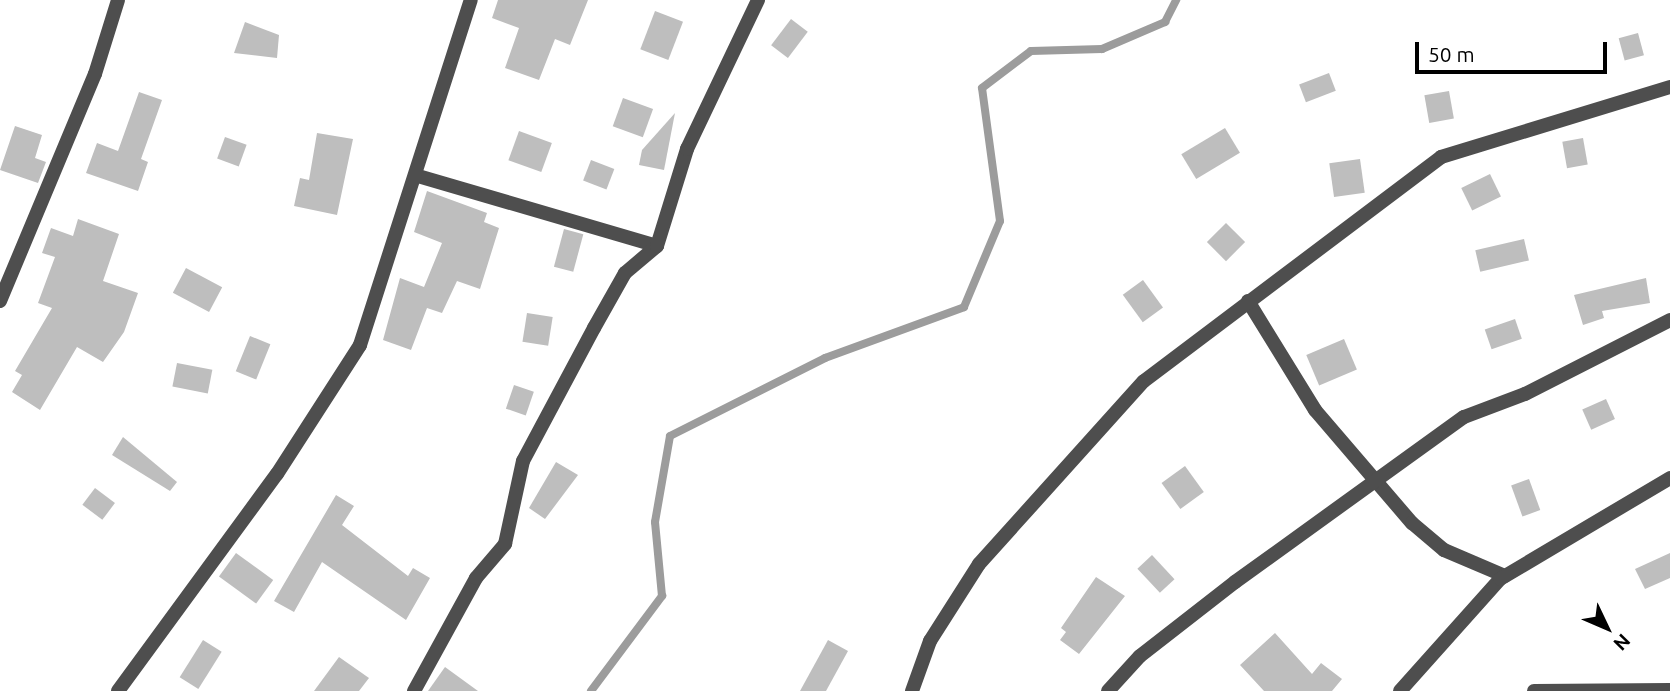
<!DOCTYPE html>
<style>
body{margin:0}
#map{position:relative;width:1670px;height:691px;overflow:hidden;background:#fff;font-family:Ubuntu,sans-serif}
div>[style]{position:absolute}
.stream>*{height:8px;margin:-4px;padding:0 4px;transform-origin:4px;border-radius:4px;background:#9c9c9c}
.building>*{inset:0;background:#bebebe;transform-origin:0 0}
.minor>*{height:14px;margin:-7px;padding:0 7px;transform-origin:7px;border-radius:7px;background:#4e4e4e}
span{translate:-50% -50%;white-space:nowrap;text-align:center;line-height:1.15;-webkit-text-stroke:7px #fff;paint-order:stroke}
.north{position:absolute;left:1572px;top:593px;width:70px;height:70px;-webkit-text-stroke:5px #fff;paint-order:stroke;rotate:134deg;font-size:19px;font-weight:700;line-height:28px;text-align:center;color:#000}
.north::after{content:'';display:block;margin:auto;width:24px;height:32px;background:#000;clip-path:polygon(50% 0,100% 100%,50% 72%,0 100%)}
.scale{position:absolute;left:1415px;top:42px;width:192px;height:32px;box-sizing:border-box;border:4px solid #000;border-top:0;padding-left:9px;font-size:21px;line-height:24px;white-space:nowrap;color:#000;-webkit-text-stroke:5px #fff;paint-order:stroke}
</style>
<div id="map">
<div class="stream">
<i style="left:591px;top:691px;width:119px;rotate:-53.2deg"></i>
<i style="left:662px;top:596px;width:74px;rotate:-95.4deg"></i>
<i style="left:655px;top:522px;width:87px;rotate:-80.1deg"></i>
<i style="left:670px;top:436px;width:174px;rotate:-26.7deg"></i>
<i style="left:825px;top:358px;width:148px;rotate:-20.1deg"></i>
<i style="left:964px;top:307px;width:93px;rotate:-67.3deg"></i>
<i style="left:1000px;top:221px;width:134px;rotate:-97.7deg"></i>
<i style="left:982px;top:88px;width:61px;rotate:-37.1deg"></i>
<i style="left:1031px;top:51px;width:71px;rotate:-1.6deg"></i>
<i style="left:1102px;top:49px;width:69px;rotate:-23.2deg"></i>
<i style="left:1165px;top:22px;width:25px;rotate:-63deg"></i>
</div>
<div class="building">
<i style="clip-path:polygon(498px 0,588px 0,570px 45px,555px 39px,539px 80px,505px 68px,519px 28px,492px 18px)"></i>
<i style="left:655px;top:11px;width:30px;height:41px;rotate:21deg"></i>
<i style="left:791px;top:19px;width:21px;height:33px;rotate:37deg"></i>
<i style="clip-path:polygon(245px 22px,279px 35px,277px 58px,234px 53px)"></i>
<i style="left:1638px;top:33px;width:23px;height:20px;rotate:75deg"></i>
<i style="left:1329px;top:73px;width:19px;height:32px;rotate:69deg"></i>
<i style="left:1449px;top:91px;width:28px;height:25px;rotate:80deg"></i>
<i style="clip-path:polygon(139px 92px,162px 100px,141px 159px,148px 162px,138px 191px,86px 173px,97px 143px,118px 151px)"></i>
<i style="left:623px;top:98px;width:32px;height:30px;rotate:20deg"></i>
<i style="clip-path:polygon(675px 113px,664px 170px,639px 165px,642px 150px)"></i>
<i style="clip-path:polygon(15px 126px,42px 135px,35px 158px,46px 162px,38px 183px,0 170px)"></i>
<i style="left:1225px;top:128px;width:29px;height:51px;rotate:59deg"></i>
<i style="left:519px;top:131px;width:35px;height:31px;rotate:20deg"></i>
<i style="clip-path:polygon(317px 133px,353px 139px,337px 215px,294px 206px,300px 178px,309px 180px)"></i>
<i style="left:225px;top:137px;width:23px;height:23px;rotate:20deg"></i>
<i style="left:1583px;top:138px;width:27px;height:21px;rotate:80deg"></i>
<i style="left:1360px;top:159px;width:34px;height:31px;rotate:82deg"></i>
<i style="left:591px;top:160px;width:25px;height:22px;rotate:21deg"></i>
<i style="left:1490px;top:174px;width:25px;height:32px;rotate:64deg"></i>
<i style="clip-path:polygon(427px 191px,487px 213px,484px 222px,499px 228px,480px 289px,457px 281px,442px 313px,427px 308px,411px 350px,383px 340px,400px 278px,424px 287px,442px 243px,414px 232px)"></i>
<i style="clip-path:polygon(78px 219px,119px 234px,103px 281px,138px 293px,124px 332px,103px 362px,77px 347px,40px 410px,12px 392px,22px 375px,15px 371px,52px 308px,38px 303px,55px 257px,42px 253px,51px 228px,73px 236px)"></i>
<i style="left:1226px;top:223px;width:27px;height:27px;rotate:45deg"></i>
<i style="left:564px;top:229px;width:20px;height:39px;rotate:15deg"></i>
<i style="left:1524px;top:239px;width:22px;height:50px;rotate:77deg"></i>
<i style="left:186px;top:268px;width:41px;height:28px;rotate:28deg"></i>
<i style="clip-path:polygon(1646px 278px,1650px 303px,1602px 311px,1604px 318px,1583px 325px,1574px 295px)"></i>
<i style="left:1143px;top:280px;width:34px;height:25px;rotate:54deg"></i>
<i style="left:527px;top:313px;width:26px;height:29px;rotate:9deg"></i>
<i style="left:1515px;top:319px;width:21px;height:32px;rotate:71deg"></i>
<i style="left:250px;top:336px;width:22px;height:38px;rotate:22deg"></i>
<i style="left:1344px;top:339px;width:33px;height:41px;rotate:67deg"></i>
<i style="left:177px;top:363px;width:36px;height:24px;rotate:11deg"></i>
<i style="left:514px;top:385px;width:21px;height:25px;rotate:19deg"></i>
<i style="left:1606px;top:399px;width:22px;height:26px;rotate:66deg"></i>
<i style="clip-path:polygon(123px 437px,177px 482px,170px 491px,112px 455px)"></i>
<i style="clip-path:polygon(556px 462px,578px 475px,545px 519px,529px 508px)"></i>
<i style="left:1185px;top:466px;width:32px;height:29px;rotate:54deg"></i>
<i style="left:1529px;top:479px;width:33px;height:19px;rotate:70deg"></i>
<i style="left:95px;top:488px;width:25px;height:21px;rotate:37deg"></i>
<i style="clip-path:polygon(336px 495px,354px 506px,342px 525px,408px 576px,413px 568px,430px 578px,406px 620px,322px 562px,294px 612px,274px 601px)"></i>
<i style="left:236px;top:553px;width:46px;height:29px;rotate:36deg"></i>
<i style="clip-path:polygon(1670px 553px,1670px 578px,1645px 589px,1635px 569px)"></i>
<i style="left:1152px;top:555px;width:33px;height:20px;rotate:47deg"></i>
<i style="clip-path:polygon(1096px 577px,1125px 596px,1079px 654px,1060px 640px,1066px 632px,1061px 628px)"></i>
<i style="clip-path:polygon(1275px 633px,1312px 674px,1321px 663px,1342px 679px,1332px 691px,1264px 691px,1240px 665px)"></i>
<i style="left:203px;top:640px;width:22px;height:44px;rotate:32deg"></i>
<i style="clip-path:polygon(828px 640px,848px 651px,826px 691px,800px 691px)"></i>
<i style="clip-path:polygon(339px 657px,369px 678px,359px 691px,314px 691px)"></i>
<i style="clip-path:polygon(445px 667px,478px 691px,428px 691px)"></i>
</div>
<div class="minor">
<i style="left:418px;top:176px;width:249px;rotate:16.3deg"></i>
<i style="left:0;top:301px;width:246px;rotate:-67.3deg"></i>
<i style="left:95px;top:74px;width:77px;rotate:-72.7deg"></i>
<i style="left:1248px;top:301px;width:128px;rotate:58.4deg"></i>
<i style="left:1315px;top:410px;width:149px;rotate:49.4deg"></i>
<i style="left:1412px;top:523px;width:42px;rotate:40.2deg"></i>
<i style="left:1444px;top:550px;width:66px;rotate:23.1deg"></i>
<i style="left:118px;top:691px;width:269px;rotate:-53.8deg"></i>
<i style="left:277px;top:474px;width:153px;rotate:-57.2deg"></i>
<i style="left:360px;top:345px;width:362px;rotate:-72.2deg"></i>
<i style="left:414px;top:691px;width:129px;rotate:-61.2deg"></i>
<i style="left:476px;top:578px;width:45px;rotate:-49.5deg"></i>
<i style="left:505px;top:544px;width:85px;rotate:-77.8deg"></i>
<i style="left:523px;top:461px;width:151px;rotate:-61.9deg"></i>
<i style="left:594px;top:328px;width:63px;rotate:-60.6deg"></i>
<i style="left:625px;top:273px;width:42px;rotate:-40.2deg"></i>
<i style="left:657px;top:246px;width:102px;rotate:-72.8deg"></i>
<i style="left:687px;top:149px;width:165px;rotate:-64.5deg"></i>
<i style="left:912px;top:691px;width:53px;rotate:-70.2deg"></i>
<i style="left:930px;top:641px;width:91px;rotate:-57.5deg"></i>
<i style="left:979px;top:564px;width:246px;rotate:-48deg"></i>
<i style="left:1144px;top:381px;width:372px;rotate:-37deg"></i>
<i style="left:1441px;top:157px;width:239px;rotate:-17deg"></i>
<i style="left:1108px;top:691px;width:47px;rotate:-47.6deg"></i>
<i style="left:1140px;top:656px;width:120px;rotate:-37.9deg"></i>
<i style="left:1235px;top:582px;width:282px;rotate:-35.8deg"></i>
<i style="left:1464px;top:417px;width:65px;rotate:-20.7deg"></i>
<i style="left:1525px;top:394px;width:163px;rotate:-27deg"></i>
<i style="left:1400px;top:691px;width:150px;rotate:-48.2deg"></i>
<i style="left:1500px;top:579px;width:198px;rotate:-30.7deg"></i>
<i style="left:1534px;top:691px;width:136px;rotate:-0.4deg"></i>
</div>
<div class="north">N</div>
<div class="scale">50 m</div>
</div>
